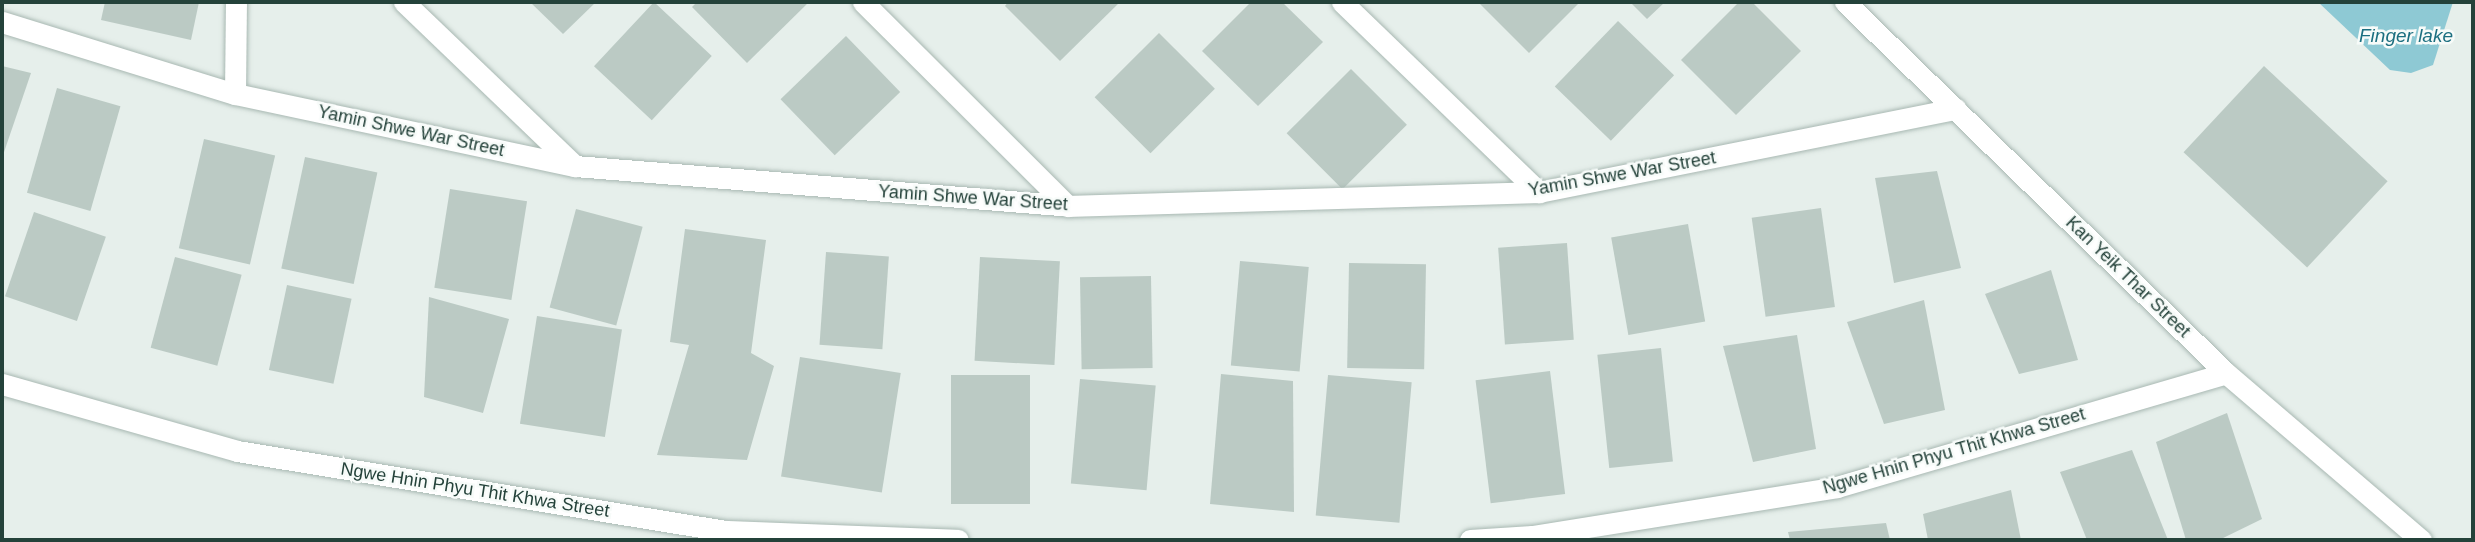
<!DOCTYPE html>
<style>
body{margin:0}
#map{position:relative;width:2475px;height:542px;overflow:hidden;background:#e6efeb;font-family:Arial,sans-serif}
div>[style]{position:absolute}
.water>*{inset:0;background:#8ec9d4}
.building>*{inset:0;background:#bbcac4;transform-origin:0 0}
.roads{filter:drop-shadow(0 0 2px #a8b8b2) drop-shadow(0 0 2px #a8b8b2)}
.minor>*{height:21px;margin:-10.5px;padding:0 10.5px;transform-origin:10.5px;border-radius:10.5px;background:#fff}
span{translate:-50% -50%;white-space:nowrap;text-align:center;line-height:1.15;-webkit-text-stroke:5px #f7fbf9;paint-order:stroke}
.street-label{font-size:18px;color:#24423a}
.water-label{font-size:19px;color:#1c6f80;font-style:italic}
.frame{position:absolute;inset:0;border:4px solid #24423a;pointer-events:none}
</style>
<div id="map">
<div class="water">
<i style="clip-path:polygon(2318px 2px,2453px 2px,2433px 65px,2411px 73px,2390px 70px)"></i>
</div>
<div class="building">
<i style="clip-path:polygon(105px 2px,199px 2px,191px 40px,101px 20px)"></i>
<i style="clip-path:polygon(530px 2px,596px 2px,563px 34px)"></i>
<i style="left:654px;top:2px;width:79px;height:88px;rotate:43deg"></i>
<i style="clip-path:polygon(697px 2px,809px 2px,747px 63px,692px 7px)"></i>
<i style="clip-path:polygon(1008px 2px,1120px 2px,1060px 61px,1005px 6px)"></i>
<i style="clip-path:polygon(1251px 2px,1282px 2px,1323px 42px,1258px 106px,1202px 51px)"></i>
<i style="clip-path:polygon(1478px 2px,1580px 2px,1529px 53px)"></i>
<i style="clip-path:polygon(1630px 2px,1665px 2px,1647px 19px)"></i>
<i style="clip-path:polygon(1739px 2px,1752px 2px,1801px 51px,1736px 115px,1681px 60px)"></i>
<i style="left:1618px;top:21px;width:78px;height:91px;rotate:44deg"></i>
<i style="left:1159px;top:33px;width:79px;height:91px;rotate:45deg"></i>
<i style="left:846px;top:36px;width:78px;height:91px;rotate:46deg"></i>
<i style="clip-path:polygon(2px 66px,31px 73px,2px 158px)"></i>
<i style="left:2264px;top:66px;width:169px;height:118px;rotate:43deg"></i>
<i style="left:1351px;top:69px;width:79px;height:91px;rotate:45deg"></i>
<i style="left:57px;top:88px;width:66px;height:109px;rotate:16deg"></i>
<i style="left:204px;top:139px;width:73px;height:112px;rotate:13deg"></i>
<i style="left:305px;top:157px;width:74px;height:114px;rotate:12deg"></i>
<i style="clip-path:polygon(1937px 171px,1961px 268px,1894px 283px,1875px 178px)"></i>
<i style="left:450px;top:189px;width:78px;height:100px;rotate:9deg"></i>
<i style="left:1821px;top:208px;width:100px;height:70px;rotate:82deg"></i>
<i style="left:576px;top:209px;width:69px;height:102px;rotate:15deg"></i>
<i style="left:34px;top:212px;width:76px;height:89px;rotate:19deg"></i>
<i style="left:1688px;top:224px;width:99px;height:78px;rotate:80deg"></i>
<i style="clip-path:polygon(685px 229px,766px 240px,751px 353px,774px 366px,747px 460px,657px 455px,689px 345px,670px 342px)"></i>
<i style="left:1567px;top:243px;width:97px;height:69px;rotate:86deg"></i>
<i style="left:826px;top:252px;width:63px;height:93px;rotate:4deg"></i>
<i style="left:175px;top:257px;width:69px;height:94px;rotate:15deg"></i>
<i style="left:980px;top:257px;width:80px;height:104px;rotate:3deg"></i>
<i style="left:1240px;top:261px;width:69px;height:105px;rotate:5deg"></i>
<i style="left:1349px;top:263px;width:77px;height:105px;rotate:1deg"></i>
<i style="clip-path:polygon(2051px 270px,2078px 360px,2019px 374px,1985px 294px)"></i>
<i style="left:1151px;top:276px;width:92px;height:71px;rotate:89deg"></i>
<i style="left:287px;top:285px;width:66px;height:87px;rotate:12deg"></i>
<i style="clip-path:polygon(429px 297px,509px 319px,483px 413px,424px 397px)"></i>
<i style="clip-path:polygon(1924px 300px,1945px 410px,1884px 424px,1847px 322px)"></i>
<i style="left:537px;top:316px;width:86px;height:109px;rotate:9deg"></i>
<i style="clip-path:polygon(1797px 335px,1816px 449px,1753px 462px,1723px 346px)"></i>
<i style="left:1661px;top:348px;width:114px;height:64px;rotate:84deg"></i>
<i style="left:800px;top:357px;width:102px;height:121px;rotate:9deg"></i>
<i style="left:1550px;top:371px;width:124px;height:75px;rotate:83deg"></i>
<i style="clip-path:polygon(1221px 374px,1293px 381px,1294px 512px,1210px 504px)"></i>
<i style="left:951px;top:375px;width:79px;height:129px"></i>
<i style="left:1328px;top:375px;width:84px;height:141px;rotate:5deg"></i>
<i style="left:1080px;top:379px;width:76px;height:105px;rotate:5deg"></i>
<i style="clip-path:polygon(2227px 413px,2262px 519px,2219px 540px,2186px 540px,2156px 442px)"></i>
<i style="clip-path:polygon(2132px 450px,2168px 540px,2087px 540px,2060px 472px)"></i>
<i style="clip-path:polygon(2011px 490px,2021px 540px,1928px 540px,1923px 514px)"></i>
<i style="clip-path:polygon(1886px 523px,1890px 540px,1790px 540px,1788px 532px)"></i>
</div>
<div class="roads">
<div class="minor">
<i style="left:404px;top:2px;width:237px;rotate:43.8deg"></i>
<i style="left:863px;top:2px;width:289px;rotate:44.9deg"></i>
<i style="left:1342px;top:2px;width:274px;rotate:44deg"></i>
<i style="left:1845px;top:2px;width:532px;rotate:44.24deg"></i>
<i style="left:2226px;top:373px;width:257px;rotate:40.6deg"></i>
<i style="left:2px;top:22px;width:244px;rotate:17.2deg"></i>
<i style="left:235px;top:94px;width:348px;rotate:12deg"></i>
<i style="left:575px;top:166px;width:495px;rotate:4.6deg"></i>
<i style="left:1068px;top:206px;width:471px;rotate:-1.7deg"></i>
<i style="left:1539px;top:192px;width:425px;rotate:-11.3deg"></i>
<i style="left:235px;top:94px;width:92px;rotate:-89.4deg"></i>
<i style="left:2px;top:384px;width:244px;rotate:15.9deg"></i>
<i style="left:237px;top:451px;width:495px;rotate:9.3deg"></i>
<i style="left:725px;top:531px;width:233px;rotate:2.2deg"></i>
<i style="left:1470px;top:540px;width:62px;rotate:-3.7deg"></i>
<i style="left:1532px;top:536px;width:309px;rotate:-9.1deg"></i>
<i style="left:1837px;top:487px;width:405px;rotate:-16.3deg"></i>
</div>
</div>
<div class="street-label">
<span style="left:411px;top:131px;rotate:12deg">Yamin Shwe War Street</span>
<span style="left:1622px;top:174px;rotate:-10deg">Yamin Shwe War Street</span>
<span style="left:973px;top:198px;rotate:4deg">Yamin Shwe War Street</span>
<span style="left:2128px;top:277px;rotate:44deg">Kan Yeik Thar Street</span>
<span style="left:1954px;top:451px;rotate:-16deg">Ngwe Hnin Phyu Thit Khwa Street</span>
<span style="left:475px;top:490px;rotate:9deg">Ngwe Hnin Phyu Thit Khwa Street</span>
</div>
<div class="water-label">
<span style="left:2406px;top:36px">Finger lake</span>
</div>
<div class="frame"></div>
</div>
